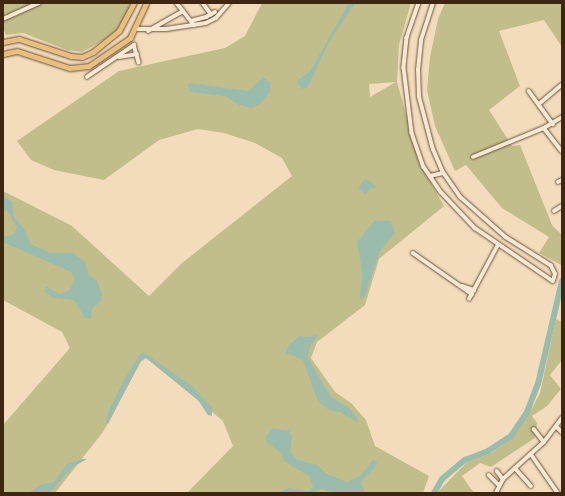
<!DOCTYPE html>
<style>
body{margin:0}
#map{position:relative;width:565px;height:496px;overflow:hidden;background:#f2dcbb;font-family:Alegreya,serif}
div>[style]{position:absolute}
.green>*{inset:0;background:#c1be8b}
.water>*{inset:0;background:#9bbcad}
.river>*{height:6px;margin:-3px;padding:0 3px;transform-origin:3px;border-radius:3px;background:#9bbcad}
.roads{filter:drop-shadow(0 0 1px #6b543d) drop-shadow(0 0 1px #6b543d)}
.minor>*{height:3.5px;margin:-1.75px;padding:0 1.75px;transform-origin:1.75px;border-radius:1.75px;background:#f7e8d3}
.major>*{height:4.5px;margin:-2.25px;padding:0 2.25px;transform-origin:2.25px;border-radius:2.25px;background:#e9be7e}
span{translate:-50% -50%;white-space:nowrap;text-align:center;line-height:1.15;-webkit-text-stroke:3px #f7e8d3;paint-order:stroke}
.frame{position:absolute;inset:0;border:4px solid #3e2613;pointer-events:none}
</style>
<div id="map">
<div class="green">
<i style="clip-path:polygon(3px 3px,130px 3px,124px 21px,114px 35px,82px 52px,67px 50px,23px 33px,6px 35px,3px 28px)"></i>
<i style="clip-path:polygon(evenodd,262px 3px,411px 3px,399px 45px,397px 82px,421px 166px,444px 206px,379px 259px,365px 305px,317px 342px,311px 358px,335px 392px,351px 403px,366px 420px,375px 446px,429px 476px,423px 493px,287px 493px,284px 491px,283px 493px,187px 493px,233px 446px,223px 421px,144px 356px,103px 432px,55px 493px,3px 493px,3px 425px,70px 348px,62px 332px,3px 300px,3px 191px,72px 226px,149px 296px,182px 263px,292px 176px,282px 158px,255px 143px,224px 133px,198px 129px,159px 140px,104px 180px,54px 170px,31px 160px,17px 141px,119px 71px,225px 48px,245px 36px,262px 3px,396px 82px,370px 97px,369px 84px,396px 82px)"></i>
<i style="clip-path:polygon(445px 3px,562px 3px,562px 47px,544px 20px,499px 31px,520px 86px,489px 110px,512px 146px,520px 145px,552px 225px,562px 235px,561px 265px,539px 253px,549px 237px,502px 208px,466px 165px,455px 171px,435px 126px,427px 90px,430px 57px,438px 19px)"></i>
<i style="clip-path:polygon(556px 319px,562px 322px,562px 360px,550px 375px,561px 389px,547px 406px,532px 416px,537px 423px,535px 438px,491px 467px,480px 463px,462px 476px,474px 493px,437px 493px,467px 462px,491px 453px,511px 439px,529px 414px,540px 393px)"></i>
</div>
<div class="water">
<i style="clip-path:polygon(349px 3px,355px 3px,328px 44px,308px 87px,302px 89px,297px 83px,298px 80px,310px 71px)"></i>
<i style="clip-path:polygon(263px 77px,271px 83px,270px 92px,261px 103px,252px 108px,239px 105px,225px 96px,190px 92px,188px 87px,189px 83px,249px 91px)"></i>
<i style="clip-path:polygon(365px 178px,376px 186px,374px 189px,371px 187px,366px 194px,358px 189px)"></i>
<i style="clip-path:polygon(3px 196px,12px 202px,14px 218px,23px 227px,31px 244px,50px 253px,73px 253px,85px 262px,88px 274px,97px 281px,102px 294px,101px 301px,92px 309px,91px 318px,86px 319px,74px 300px,53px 298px,44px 291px,46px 286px,59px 294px,69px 291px,75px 279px,71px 272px,3px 242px,3px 237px,14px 234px,17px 227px,7px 211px,3px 211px)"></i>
<i style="clip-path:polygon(375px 220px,391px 221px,395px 233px,380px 251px,365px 296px,360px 300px,362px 271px,357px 242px)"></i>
<i style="clip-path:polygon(317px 334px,317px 337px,310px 346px,308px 358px,331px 397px,349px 408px,357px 417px,358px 423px,340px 412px,329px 410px,321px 404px,316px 397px,303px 360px,286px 353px,288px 346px,299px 336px,310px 337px)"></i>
<i style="clip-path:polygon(143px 352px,192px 386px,212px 407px,212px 416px,208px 415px,198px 400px,146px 358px,140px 362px,108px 424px,106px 423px,108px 412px,123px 382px,138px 357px)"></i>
<i style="clip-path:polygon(273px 428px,289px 431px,292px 436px,290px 452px,298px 460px,317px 465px,327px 474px,347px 482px,360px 476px,374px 459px,377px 463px,374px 469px,361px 482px,365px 493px,334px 493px,322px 489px,314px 493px,278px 493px,288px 488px,310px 491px,313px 486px,309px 476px,285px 462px,279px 451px,266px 442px,266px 436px)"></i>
<i style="clip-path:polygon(82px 459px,87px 459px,73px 467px,49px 493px,28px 493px,40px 485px,54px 482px,67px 464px)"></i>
</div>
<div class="river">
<i style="left:434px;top:493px;width:16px;rotate:-60deg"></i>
<i style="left:442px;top:479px;width:30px;rotate:-40deg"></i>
<i style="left:465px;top:460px;width:25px;rotate:-21deg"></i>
<i style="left:488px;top:451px;width:27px;rotate:-33deg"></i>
<i style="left:511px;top:436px;width:29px;rotate:-56deg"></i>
<i style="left:527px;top:412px;width:30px;rotate:-69deg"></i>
<i style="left:538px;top:384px;width:106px;rotate:-76.9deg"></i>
</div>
<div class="roads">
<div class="minor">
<i style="left:177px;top:3px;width:28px;rotate:52deg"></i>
<i style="left:203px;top:3px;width:14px;rotate:54deg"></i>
<i style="left:419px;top:3px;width:37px;rotate:109deg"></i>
<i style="left:407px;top:38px;width:30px;rotate:96deg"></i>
<i style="left:404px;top:68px;width:65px;rotate:83deg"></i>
<i style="left:412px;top:133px;width:36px;rotate:71deg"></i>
<i style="left:424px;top:167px;width:30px;rotate:56deg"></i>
<i style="left:441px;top:192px;width:50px;rotate:46.6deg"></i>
<i style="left:475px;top:228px;width:94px;rotate:34.2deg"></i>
<i style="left:553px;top:281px;width:7px;rotate:-74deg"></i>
<i style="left:555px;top:274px;width:9px;rotate:-117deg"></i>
<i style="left:551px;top:266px;width:54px;rotate:-147.8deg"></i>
<i style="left:505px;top:237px;width:60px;rotate:-138.4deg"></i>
<i style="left:460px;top:197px;width:29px;rotate:-125deg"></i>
<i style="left:443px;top:173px;width:25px;rotate:-113deg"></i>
<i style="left:433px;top:150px;width:55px;rotate:-104.8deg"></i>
<i style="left:419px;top:97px;width:27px;rotate:-92deg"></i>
<i style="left:418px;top:70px;width:30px;rotate:-84deg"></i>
<i style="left:421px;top:40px;width:39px;rotate:-72deg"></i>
<i style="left:3px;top:19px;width:39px;rotate:-24deg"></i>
<i style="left:191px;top:21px;width:16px;rotate:-15deg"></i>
<i style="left:206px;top:17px;width:10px;rotate:-29deg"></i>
<i style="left:136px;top:29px;width:30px"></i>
<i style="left:166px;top:29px;width:40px;rotate:-8.5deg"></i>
<i style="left:206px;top:23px;width:11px;rotate:-27deg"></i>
<i style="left:216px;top:18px;width:20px;rotate:-49deg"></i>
<i style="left:148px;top:31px;width:40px;rotate:-29.7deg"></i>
<i style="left:119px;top:57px;width:18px;rotate:-9deg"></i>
<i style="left:87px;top:77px;width:57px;rotate:-34.2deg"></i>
<i style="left:134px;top:45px;width:18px;rotate:74deg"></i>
<i style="left:529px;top:91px;width:41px;rotate:54deg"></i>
<i style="left:539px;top:104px;width:30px;rotate:-40deg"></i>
<i style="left:544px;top:128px;width:29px;rotate:52deg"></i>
<i style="left:473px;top:157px;width:77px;rotate:-22.2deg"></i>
<i style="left:544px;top:128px;width:21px;rotate:-31deg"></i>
<i style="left:430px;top:176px;width:13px;rotate:-13deg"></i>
<i style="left:558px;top:182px;width:4px;rotate:-27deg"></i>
<i style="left:554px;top:211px;width:9px;rotate:-32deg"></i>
<i style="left:413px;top:253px;width:72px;rotate:34.8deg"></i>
<i style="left:462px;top:286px;width:13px;rotate:18deg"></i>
<i style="left:469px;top:299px;width:61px;rotate:-61.8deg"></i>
<i style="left:557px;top:427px;width:7px;rotate:45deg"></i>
<i style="left:534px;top:429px;width:16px;rotate:52deg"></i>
<i style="left:531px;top:454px;width:47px;rotate:55.3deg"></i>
<i style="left:515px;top:468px;width:24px;rotate:48deg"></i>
<i style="left:497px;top:471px;width:10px;rotate:53deg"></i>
<i style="left:489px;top:475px;width:14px;rotate:45deg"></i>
<i style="left:496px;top:493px;width:16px;rotate:-63deg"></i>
<i style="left:503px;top:479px;width:55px;rotate:-42.1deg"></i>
<i style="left:544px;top:442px;width:30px;rotate:-53deg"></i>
</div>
<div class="major">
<i style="left:3px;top:42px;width:16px;rotate:-11deg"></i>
<i style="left:19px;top:39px;width:55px;rotate:18.1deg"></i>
<i style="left:71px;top:56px;width:11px;rotate:5deg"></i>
<i style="left:82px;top:57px;width:12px;rotate:-24deg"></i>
<i style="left:93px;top:52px;width:33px;rotate:-39deg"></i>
<i style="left:119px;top:31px;width:32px;rotate:-62deg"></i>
<i style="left:3px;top:54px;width:14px;rotate:-12deg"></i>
<i style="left:17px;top:51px;width:56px;rotate:17.8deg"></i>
<i style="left:70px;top:68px;width:19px;rotate:-6deg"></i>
<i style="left:89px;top:66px;width:50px;rotate:-34.3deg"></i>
<i style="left:130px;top:38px;width:38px;rotate:-65deg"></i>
</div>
</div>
<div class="frame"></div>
</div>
